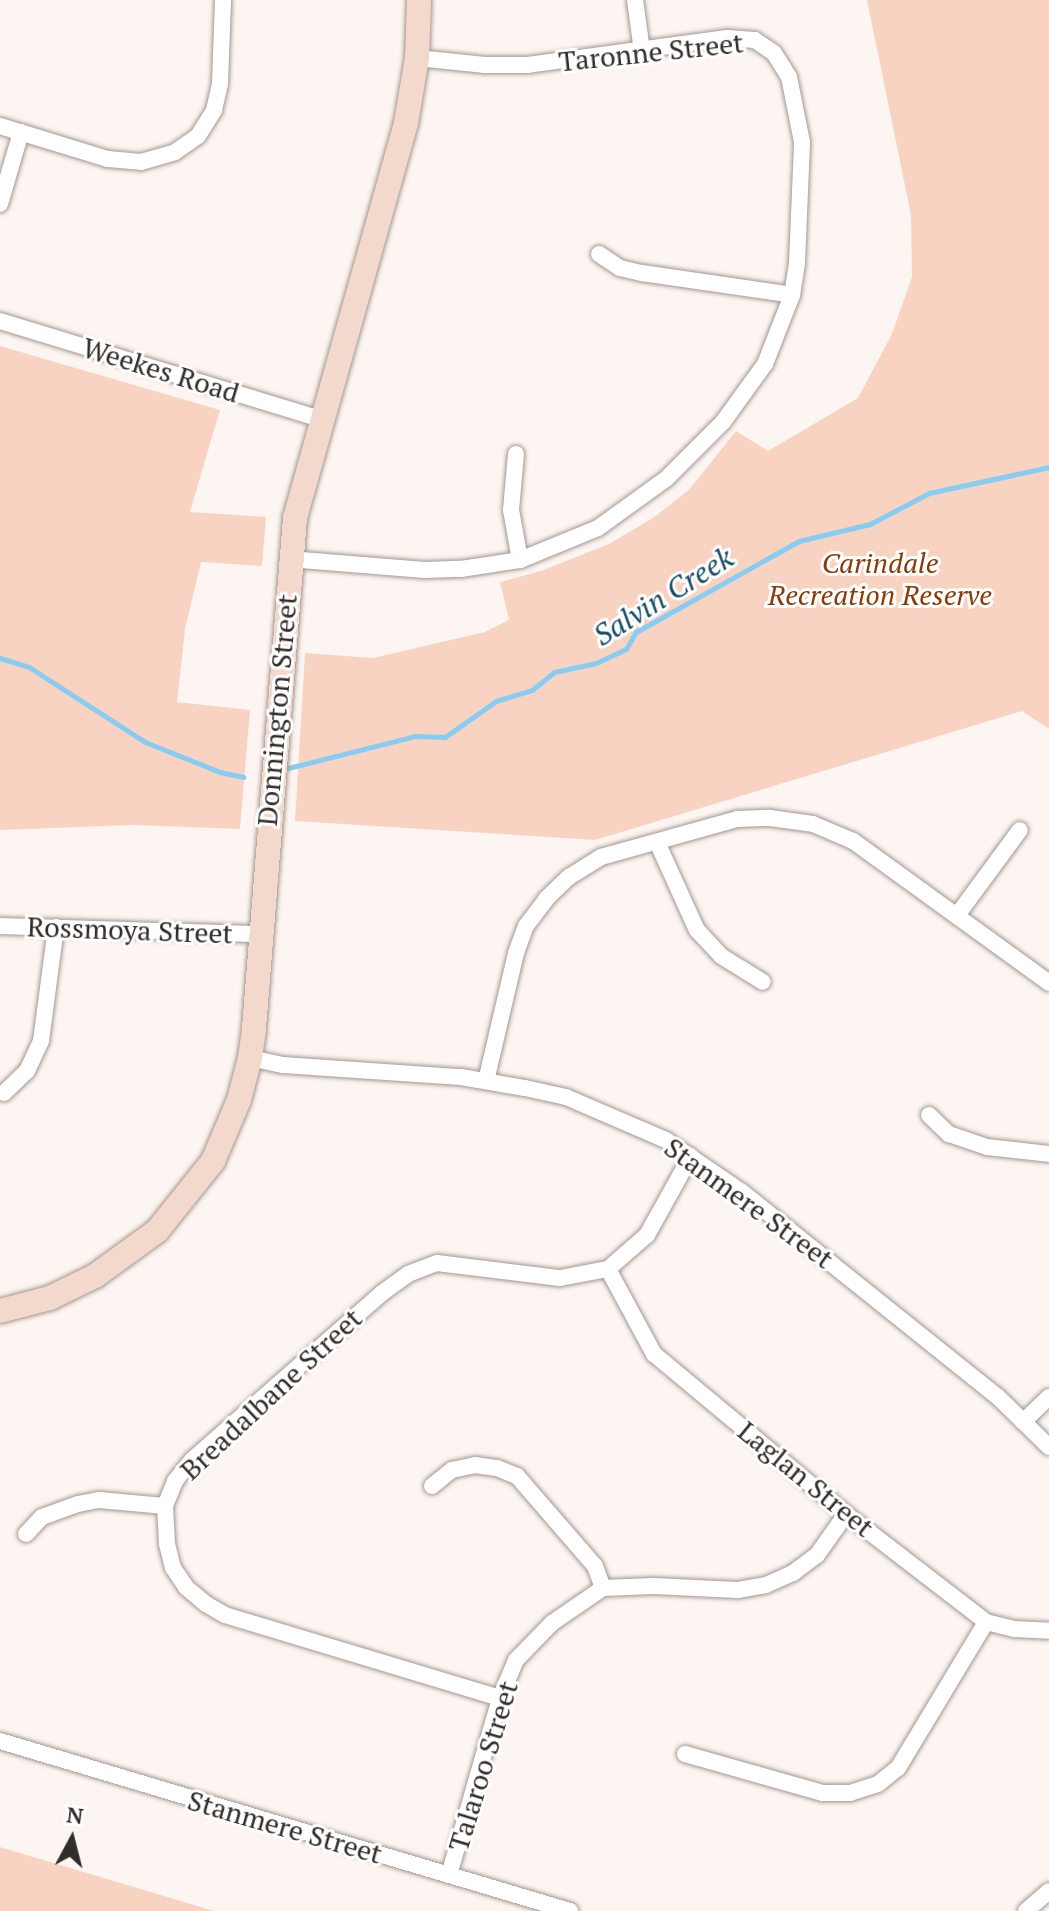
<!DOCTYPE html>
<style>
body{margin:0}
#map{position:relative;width:1049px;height:1911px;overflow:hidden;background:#fdf5f1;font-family:"PT Serif",serif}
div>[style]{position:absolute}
.green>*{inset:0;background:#f9d3c1}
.stream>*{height:5px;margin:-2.5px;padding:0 2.5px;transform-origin:2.5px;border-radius:2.5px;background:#87ccf2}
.roads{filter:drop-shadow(0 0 2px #a39791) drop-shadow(0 0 2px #a39791)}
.street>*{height:16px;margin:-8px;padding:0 8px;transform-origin:8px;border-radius:8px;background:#fff}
.secondary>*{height:24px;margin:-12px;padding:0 12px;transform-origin:12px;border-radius:12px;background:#f3d9cb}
span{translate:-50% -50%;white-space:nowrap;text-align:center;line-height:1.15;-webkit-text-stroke:6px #fff;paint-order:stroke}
.street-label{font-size:28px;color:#322d2b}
.park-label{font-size:28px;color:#883c09;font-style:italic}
.water-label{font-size:30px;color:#164d67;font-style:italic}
.north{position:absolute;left:32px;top:1799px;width:80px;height:80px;-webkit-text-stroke:6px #fff;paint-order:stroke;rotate:7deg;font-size:22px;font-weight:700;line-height:32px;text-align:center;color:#322d2b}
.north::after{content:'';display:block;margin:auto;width:28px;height:36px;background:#322d2b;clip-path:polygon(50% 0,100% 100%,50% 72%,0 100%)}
</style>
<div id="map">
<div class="green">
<i style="clip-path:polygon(867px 0,1049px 0,1049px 729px,1022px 711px,595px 840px,295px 821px,305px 653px,373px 658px,485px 632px,509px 620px,500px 582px,541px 571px,609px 544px,653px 518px,689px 490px,736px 431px,768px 451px,858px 398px,892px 334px,912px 277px,911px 215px)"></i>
<i style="clip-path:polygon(0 346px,220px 410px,190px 512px,266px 517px,262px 566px,201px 562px,185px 629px,177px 702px,250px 710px,240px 829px,133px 825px,0 830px)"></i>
<i style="clip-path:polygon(0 1847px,214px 1911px,0 1911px)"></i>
</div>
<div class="stream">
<i style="left:0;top:658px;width:30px;rotate:17deg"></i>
<i style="left:29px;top:667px;width:138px;rotate:32.9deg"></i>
<i style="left:145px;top:742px;width:81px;rotate:21.8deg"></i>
<i style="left:220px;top:772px;width:24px;rotate:12deg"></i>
<i style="left:284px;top:769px;width:135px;rotate:-14.1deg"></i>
<i style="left:415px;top:736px;width:30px;rotate:2deg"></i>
<i style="left:445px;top:737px;width:62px;rotate:-35.2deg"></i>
<i style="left:496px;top:701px;width:38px;rotate:-17deg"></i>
<i style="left:532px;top:690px;width:28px;rotate:-39deg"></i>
<i style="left:554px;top:672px;width:43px;rotate:-12.1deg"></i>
<i style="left:596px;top:663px;width:33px;rotate:-25deg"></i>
<i style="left:626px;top:649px;width:20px;rotate:-60deg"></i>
<i style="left:636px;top:632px;width:187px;rotate:-29.2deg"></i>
<i style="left:799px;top:541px;width:73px;rotate:-13.5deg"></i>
<i style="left:870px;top:524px;width:67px;rotate:-27.7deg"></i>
<i style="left:929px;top:493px;width:123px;rotate:-12.2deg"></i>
</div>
<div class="roads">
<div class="street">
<i style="left:635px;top:0;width:51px;rotate:82.2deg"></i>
<i style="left:0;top:126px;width:113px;rotate:17deg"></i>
<i style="left:108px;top:159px;width:33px;rotate:5deg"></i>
<i style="left:141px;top:162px;width:35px;rotate:-16deg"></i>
<i style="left:175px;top:152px;width:28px;rotate:-35deg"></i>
<i style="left:198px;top:136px;width:31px;rotate:-58deg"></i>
<i style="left:214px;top:110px;width:28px;rotate:-77deg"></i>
<i style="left:220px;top:83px;width:83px;rotate:-87.9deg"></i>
<i style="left:0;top:204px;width:75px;rotate:-73.7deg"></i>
<i style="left:599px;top:254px;width:25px;rotate:34deg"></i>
<i style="left:620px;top:268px;width:23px;rotate:13deg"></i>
<i style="left:642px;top:273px;width:152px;rotate:8.3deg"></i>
<i style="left:0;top:321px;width:336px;rotate:17deg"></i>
<i style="left:516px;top:454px;width:56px;rotate:95.1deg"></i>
<i style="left:511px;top:510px;width:51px;rotate:79.8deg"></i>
<i style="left:289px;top:559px;width:136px;rotate:4.6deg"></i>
<i style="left:425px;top:570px;width:36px;rotate:-2deg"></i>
<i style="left:461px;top:569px;width:60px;rotate:-8.7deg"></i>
<i style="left:520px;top:560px;width:84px;rotate:-22.3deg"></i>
<i style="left:598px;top:528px;width:85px;rotate:-35.9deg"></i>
<i style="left:667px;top:478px;width:79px;rotate:-45deg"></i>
<i style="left:723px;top:422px;width:72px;rotate:-54.1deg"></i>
<i style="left:765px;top:364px;width:74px;rotate:-68.6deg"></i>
<i style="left:792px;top:295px;width:32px;rotate:-81deg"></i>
<i style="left:797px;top:263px;width:121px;rotate:-87.6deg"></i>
<i style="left:802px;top:142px;width:66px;rotate:-101.3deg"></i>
<i style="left:789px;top:77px;width:28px;rotate:-122deg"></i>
<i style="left:774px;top:53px;width:23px;rotate:-146deg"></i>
<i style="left:755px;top:40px;width:28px;rotate:-176deg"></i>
<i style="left:727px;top:38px;width:201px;rotate:172.3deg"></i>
<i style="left:528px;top:65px;width:43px;rotate:180deg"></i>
<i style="left:485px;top:65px;width:68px;rotate:-174.1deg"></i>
<i style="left:657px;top:842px;width:97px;rotate:65.6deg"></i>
<i style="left:697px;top:930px;width:35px;rotate:47deg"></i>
<i style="left:721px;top:956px;width:49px;rotate:31.8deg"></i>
<i style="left:958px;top:914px;width:104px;rotate:-53.6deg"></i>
<i style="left:0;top:926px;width:260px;rotate:1.8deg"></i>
<i style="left:250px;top:1058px;width:34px;rotate:12deg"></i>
<i style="left:283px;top:1065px;width:178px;rotate:3.9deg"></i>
<i style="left:461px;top:1077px;width:65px;rotate:9.8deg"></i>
<i style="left:525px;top:1088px;width:42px;rotate:12.4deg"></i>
<i style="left:566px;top:1097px;width:109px;rotate:23.3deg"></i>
<i style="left:666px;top:1140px;width:92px;rotate:34.4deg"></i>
<i style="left:742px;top:1192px;width:327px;rotate:38.7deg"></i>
<i style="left:997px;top:1396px;width:73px;rotate:44.4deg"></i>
<i style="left:486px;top:1081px;width:131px;rotate:-76.8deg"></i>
<i style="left:516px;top:953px;width:29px;rotate:-70deg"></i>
<i style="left:526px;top:926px;width:34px;rotate:-53deg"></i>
<i style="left:546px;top:899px;width:32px;rotate:-44deg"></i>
<i style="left:569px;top:877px;width:38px;rotate:-32deg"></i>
<i style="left:601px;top:857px;width:141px;rotate:-15.6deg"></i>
<i style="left:737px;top:819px;width:33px;rotate:-2deg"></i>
<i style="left:770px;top:818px;width:43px;rotate:7.9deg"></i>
<i style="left:813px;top:824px;width:43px;rotate:23deg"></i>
<i style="left:853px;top:841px;width:242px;rotate:35.9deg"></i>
<i style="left:4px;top:1093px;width:32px;rotate:-44deg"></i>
<i style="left:27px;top:1071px;width:33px;rotate:-65deg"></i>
<i style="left:41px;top:1041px;width:115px;rotate:-82.5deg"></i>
<i style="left:929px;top:1115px;width:28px;rotate:44deg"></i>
<i style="left:949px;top:1134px;width:40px;rotate:18.9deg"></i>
<i style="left:987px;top:1147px;width:62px;rotate:6.4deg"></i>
<i style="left:608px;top:1269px;width:97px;rotate:61.6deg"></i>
<i style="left:654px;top:1354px;width:250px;rotate:39.8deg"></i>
<i style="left:846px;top:1514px;width:177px;rotate:37.6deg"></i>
<i style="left:986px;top:1622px;width:30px;rotate:14deg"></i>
<i style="left:1015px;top:1629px;width:34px;rotate:3deg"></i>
<i style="left:1023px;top:1422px;width:36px;rotate:-44deg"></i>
<i style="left:432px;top:1486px;width:26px;rotate:-39deg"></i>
<i style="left:452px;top:1470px;width:24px;rotate:-12deg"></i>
<i style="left:475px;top:1465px;width:22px;rotate:8deg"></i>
<i style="left:497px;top:1468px;width:22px;rotate:22deg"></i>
<i style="left:517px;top:1476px;width:119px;rotate:49.1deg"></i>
<i style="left:595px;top:1566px;width:23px;rotate:70deg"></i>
<i style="left:26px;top:1534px;width:23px;rotate:-47deg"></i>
<i style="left:42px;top:1517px;width:38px;rotate:-20deg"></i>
<i style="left:78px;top:1504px;width:21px;rotate:-11deg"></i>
<i style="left:99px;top:1500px;width:66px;rotate:5.2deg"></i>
<i style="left:500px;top:1698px;width:287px;rotate:-163.2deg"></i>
<i style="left:225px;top:1615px;width:22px;rotate:-150deg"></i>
<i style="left:206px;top:1604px;width:26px;rotate:-140deg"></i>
<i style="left:186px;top:1587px;width:23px;rotate:-124deg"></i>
<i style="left:173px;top:1568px;width:25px;rotate:-104deg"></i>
<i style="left:167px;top:1544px;width:38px;rotate:-93deg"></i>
<i style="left:165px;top:1506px;width:27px;rotate:-68deg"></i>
<i style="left:175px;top:1481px;width:27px;rotate:-51deg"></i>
<i style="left:192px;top:1460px;width:253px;rotate:-41.3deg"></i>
<i style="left:382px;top:1293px;width:32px;rotate:-36deg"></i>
<i style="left:408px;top:1274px;width:31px;rotate:-21deg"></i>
<i style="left:437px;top:1263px;width:124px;rotate:7deg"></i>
<i style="left:560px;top:1278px;width:49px;rotate:-10.6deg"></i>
<i style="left:608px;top:1269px;width:52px;rotate:-41.1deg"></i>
<i style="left:647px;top:1235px;width:90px;rotate:-60.9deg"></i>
<i style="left:0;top:1741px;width:595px;rotate:16.61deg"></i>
<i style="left:685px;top:1754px;width:143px;rotate:15.8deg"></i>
<i style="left:823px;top:1793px;width:27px"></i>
<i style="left:850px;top:1793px;width:29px;rotate:-18deg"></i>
<i style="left:878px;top:1784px;width:26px;rotate:-39deg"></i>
<i style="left:898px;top:1768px;width:170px;rotate:-58.9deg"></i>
<i style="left:449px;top:1875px;width:184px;rotate:-73.9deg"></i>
<i style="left:500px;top:1698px;width:41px;rotate:-67.2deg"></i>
<i style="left:516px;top:1660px;width:52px;rotate:-45.8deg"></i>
<i style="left:552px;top:1623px;width:62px;rotate:-34.5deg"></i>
<i style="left:603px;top:1588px;width:50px;rotate:-2.3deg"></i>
<i style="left:653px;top:1586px;width:85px;rotate:2.7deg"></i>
<i style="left:738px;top:1590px;width:28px;rotate:-10deg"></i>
<i style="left:766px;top:1585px;width:30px;rotate:-24deg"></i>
<i style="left:793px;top:1573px;width:30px;rotate:-37deg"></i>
<i style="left:817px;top:1555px;width:50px;rotate:-54.7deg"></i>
<i style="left:1026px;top:1911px;width:30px;rotate:-41deg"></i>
</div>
<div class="secondary">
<i style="left:0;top:1311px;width:52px;rotate:-14.6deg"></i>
<i style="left:50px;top:1298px;width:50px;rotate:-26.1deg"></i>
<i style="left:95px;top:1276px;width:77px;rotate:-36deg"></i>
<i style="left:157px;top:1231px;width:90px;rotate:-51.3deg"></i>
<i style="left:213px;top:1161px;width:66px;rotate:-66.9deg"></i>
<i style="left:239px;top:1100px;width:43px;rotate:-75.3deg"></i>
<i style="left:250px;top:1058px;width:30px;rotate:-82deg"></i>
<i style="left:254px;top:1028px;width:512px;rotate:-85.4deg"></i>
<i style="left:295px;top:518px;width:410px;rotate:-74.3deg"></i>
<i style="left:406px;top:123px;width:66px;rotate:-80.4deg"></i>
<i style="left:417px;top:58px;width:58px;rotate:-88deg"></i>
</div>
</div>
<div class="street-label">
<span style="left:651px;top:52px;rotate:-6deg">Taronne Street</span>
<span style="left:161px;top:370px;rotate:17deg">Weekes Road</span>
<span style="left:277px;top:710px;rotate:-85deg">Donnington Street</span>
<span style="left:130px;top:930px;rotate:2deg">Rossmoya Street</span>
<span style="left:749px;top:1203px;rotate:36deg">Stanmere Street</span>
<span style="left:271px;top:1394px;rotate:-43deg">Breadalbane Street</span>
<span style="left:806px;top:1479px;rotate:39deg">Laglan Street</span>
<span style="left:483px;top:1766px;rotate:-73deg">Talaroo Street</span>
<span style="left:285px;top:1827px;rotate:16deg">Stanmere Street</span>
</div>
<div class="park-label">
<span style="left:880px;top:579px">Carindale<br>Recreation Reserve</span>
</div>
<div class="water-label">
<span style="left:663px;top:596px;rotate:-32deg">Salvin Creek</span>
</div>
<div class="north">N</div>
</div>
